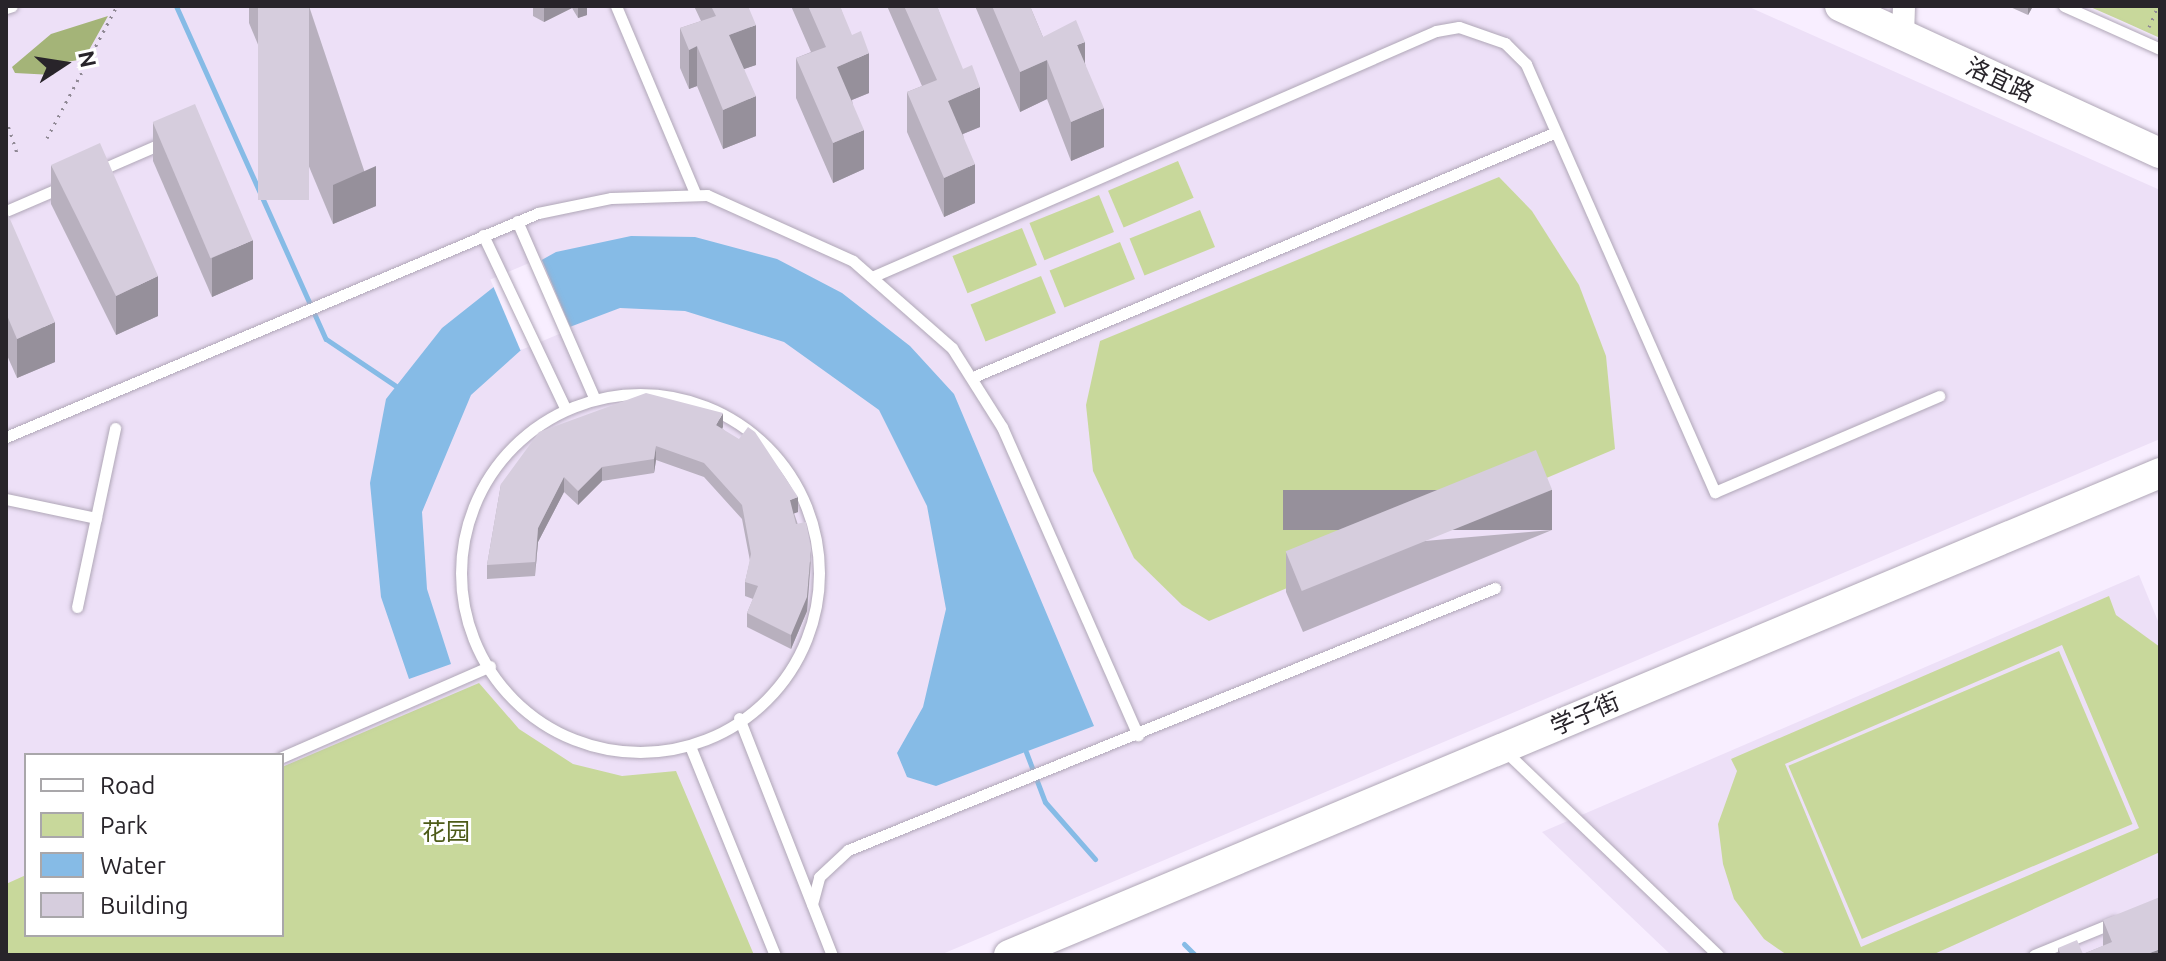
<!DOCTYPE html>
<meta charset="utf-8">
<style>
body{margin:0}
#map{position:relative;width:2166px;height:961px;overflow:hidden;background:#f8eeff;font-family:Ubuntu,"Noto Sans SC",sans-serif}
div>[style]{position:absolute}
.built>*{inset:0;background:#ede0f7}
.green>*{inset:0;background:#c8d89b;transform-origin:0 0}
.forest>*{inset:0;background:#a4b478}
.water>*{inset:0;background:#86bbe6}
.pier>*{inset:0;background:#f8eeff;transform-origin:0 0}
.stream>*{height:5px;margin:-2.5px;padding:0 2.5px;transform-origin:2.5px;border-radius:2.5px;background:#86bbe6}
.path>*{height:3px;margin-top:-1.5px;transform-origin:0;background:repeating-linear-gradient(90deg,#908995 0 2px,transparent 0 8px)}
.roads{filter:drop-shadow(0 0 2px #b0a7b7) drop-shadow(0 0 2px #b0a7b7)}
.lane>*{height:11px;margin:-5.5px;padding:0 5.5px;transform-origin:5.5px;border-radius:5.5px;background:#fff}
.lane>.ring{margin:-5.5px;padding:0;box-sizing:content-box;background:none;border:11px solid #fff;border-radius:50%}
.street>*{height:22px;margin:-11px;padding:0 11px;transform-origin:11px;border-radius:11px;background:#fff}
.secondary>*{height:30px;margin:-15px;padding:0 15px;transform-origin:15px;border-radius:15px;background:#fff}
.wall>*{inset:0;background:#b8b0be}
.shaded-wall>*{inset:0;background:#96909b;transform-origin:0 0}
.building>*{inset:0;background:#d6cddd;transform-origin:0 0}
span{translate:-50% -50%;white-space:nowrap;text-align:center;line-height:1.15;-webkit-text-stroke:6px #fff;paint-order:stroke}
.street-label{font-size:24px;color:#28242a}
.park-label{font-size:24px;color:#4d5b18}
.frame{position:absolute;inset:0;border:8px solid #28242a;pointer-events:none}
.legend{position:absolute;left:24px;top:753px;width:260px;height:184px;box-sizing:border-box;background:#fff;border:2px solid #a9a7aa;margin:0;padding:10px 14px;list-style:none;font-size:24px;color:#28242a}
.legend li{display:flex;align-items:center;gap:16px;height:40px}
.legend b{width:40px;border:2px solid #a9a7aa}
.north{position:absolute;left:24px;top:24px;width:80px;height:80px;-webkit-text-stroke:6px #fff;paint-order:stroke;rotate:78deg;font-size:22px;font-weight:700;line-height:32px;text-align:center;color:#28242a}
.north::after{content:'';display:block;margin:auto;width:28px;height:36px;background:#28242a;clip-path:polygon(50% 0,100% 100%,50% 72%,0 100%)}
</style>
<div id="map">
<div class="built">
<i style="clip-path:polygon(evenodd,6px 6px,1747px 6px,2160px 190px,2160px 439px,940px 955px,6px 955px,6px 6px,26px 755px,282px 755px,282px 935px,26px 935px,26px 755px)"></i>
<i style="clip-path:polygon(2139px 575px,2160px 626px,2160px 955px,1671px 955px,1542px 832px)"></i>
</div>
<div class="green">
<i style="clip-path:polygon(2088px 6px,2160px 6px,2160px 38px,2120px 20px)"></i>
<i style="left:1178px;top:161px;width:40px;height:76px;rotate:67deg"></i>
<i style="clip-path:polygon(1499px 177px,1532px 211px,1579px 285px,1606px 356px,1615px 449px,1209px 621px,1182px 605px,1134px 558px,1093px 471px,1086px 405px,1100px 341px)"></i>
<i style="left:1099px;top:195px;width:40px;height:75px;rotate:68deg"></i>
<i style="left:1200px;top:210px;width:40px;height:76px;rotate:68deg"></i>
<i style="left:1022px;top:228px;width:40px;height:75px;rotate:68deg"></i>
<i style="left:1120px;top:242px;width:40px;height:76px;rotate:68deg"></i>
<i style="left:1041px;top:276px;width:40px;height:76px;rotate:68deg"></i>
<i style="clip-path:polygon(evenodd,2109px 596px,2116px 615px,2160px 647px,2160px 852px,1932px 955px,1787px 955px,1764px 939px,1734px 899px,1723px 864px,1718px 824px,1737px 771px,1731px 759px,2109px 596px,2062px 645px,2139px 828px,1861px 947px,1785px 764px,2062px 645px)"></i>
<i style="left:2059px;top:651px;width:188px;height:294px;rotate:67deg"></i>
<i style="clip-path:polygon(479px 683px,519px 729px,573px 764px,622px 776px,676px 771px,754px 955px,6px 955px,6px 884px,26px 875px,26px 935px,282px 935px,282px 767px)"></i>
</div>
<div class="forest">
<i style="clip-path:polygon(108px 16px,84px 59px,61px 63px,53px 75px,15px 73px,12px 67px,51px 34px)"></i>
</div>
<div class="water">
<i style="clip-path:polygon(631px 236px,695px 237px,777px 259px,842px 293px,910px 346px,954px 394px,1094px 726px,936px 786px,907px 777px,897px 753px,923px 707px,946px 609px,927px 506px,879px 410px,784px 342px,685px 311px,620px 308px,530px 342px,471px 395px,422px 512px,427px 589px,451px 664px,409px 679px,381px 597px,370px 483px,386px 399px,442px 328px,495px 286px,556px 252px)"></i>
</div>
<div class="pier">
<i style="left:541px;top:258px;width:77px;height:55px;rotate:67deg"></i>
</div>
<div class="stream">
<i style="left:176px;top:6px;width:365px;rotate:65.8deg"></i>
<i style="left:326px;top:339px;width:84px;rotate:33.9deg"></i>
<i style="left:1026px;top:752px;width:53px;rotate:69.2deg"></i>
<i style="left:1045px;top:802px;width:76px;rotate:48.7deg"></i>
<i style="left:1184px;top:944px;width:16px;rotate:45deg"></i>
</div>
<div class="path">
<i style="left:2149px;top:27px;width:23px;rotate:-67deg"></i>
<i style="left:6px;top:119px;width:36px;rotate:72deg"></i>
<i style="left:47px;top:138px;width:149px;rotate:-62.1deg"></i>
</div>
<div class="roads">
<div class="lane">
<i style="left:616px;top:6px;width:203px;rotate:67.1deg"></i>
<i style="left:2064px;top:6px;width:105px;rotate:24.1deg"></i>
<i style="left:6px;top:8px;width:6px;rotate:-18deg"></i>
<i style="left:98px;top:171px;width:75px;rotate:-23.5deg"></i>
<i style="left:6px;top:211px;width:63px;rotate:-23.3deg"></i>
<i style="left:517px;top:221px;width:192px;rotate:66.4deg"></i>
<i style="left:483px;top:235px;width:191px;rotate:64.6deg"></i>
<i style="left:874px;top:276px;width:613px;rotate:-23.55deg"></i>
<i style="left:1436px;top:31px;width:23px;rotate:-10deg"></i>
<i style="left:1459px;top:27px;width:49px;rotate:19.2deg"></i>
<i style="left:1505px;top:43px;width:30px;rotate:45deg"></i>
<i style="left:1526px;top:64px;width:468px;rotate:66.2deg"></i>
<i style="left:1715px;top:492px;width:244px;rotate:-23.2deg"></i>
<i style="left:973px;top:377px;width:632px;rotate:-22.79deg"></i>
<i class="ring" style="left:461px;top:394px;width:347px;height:347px"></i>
<i style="left:6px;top:437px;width:577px;rotate:-22.83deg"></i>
<i style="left:538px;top:213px;width:75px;rotate:-11.6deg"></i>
<i style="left:611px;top:198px;width:96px;rotate:-1.8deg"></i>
<i style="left:707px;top:195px;width:160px;rotate:24.3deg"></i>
<i style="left:853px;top:261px;width:132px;rotate:41.3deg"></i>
<i style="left:952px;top:348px;width:93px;rotate:57.7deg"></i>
<i style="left:1002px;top:427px;width:337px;rotate:66.2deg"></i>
<i style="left:6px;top:499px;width:92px;rotate:11.9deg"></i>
<i style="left:77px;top:607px;width:183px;rotate:-78deg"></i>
<i style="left:739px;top:718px;width:255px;rotate:68.6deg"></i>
<i style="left:690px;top:746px;width:226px;rotate:67.9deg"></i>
<i style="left:1503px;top:749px;width:298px;rotate:43.8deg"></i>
<i style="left:282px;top:757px;width:227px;rotate:-23.6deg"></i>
<i style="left:812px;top:904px;width:28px;rotate:-75deg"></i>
<i style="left:819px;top:877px;width:40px;rotate:-43deg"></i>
<i style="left:848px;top:850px;width:698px;rotate:-22.05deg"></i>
<i style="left:2034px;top:955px;width:87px;rotate:-22.2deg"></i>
</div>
<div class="street">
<i style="left:1903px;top:35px;width:29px;rotate:-88deg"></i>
</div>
<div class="secondary">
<i style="left:1840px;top:6px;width:352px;rotate:24.7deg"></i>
<i style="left:1009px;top:955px;width:1248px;rotate:-22.72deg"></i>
</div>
</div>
<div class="wall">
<i style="clip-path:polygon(249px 6px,309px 6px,376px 206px,333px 224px,249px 23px)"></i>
<i style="clip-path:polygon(533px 6px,587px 6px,587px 15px,578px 18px,572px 8px,544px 22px,533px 16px)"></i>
<i style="clip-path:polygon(694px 6px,748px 6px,756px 65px,744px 69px,756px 136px,723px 149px,697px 86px,689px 89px,680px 68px,680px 28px,701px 21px)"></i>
<i style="clip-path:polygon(791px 6px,840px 6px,869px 93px,852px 100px,864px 169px,833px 183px,796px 98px,796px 58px,811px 52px)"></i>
<i style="clip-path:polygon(887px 6px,937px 6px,980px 127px,963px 134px,975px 203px,944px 217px,907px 132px,907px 92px,922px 86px)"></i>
<i style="clip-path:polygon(975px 6px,1030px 6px,1043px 37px,1085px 63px,1104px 147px,1071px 161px,1047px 99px,1020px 112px)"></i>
<i style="clip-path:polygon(2008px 6px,2033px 6px,2028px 15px)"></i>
<i style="clip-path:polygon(153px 122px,253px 279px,212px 297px,153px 161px)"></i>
<i style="clip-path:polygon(51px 165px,158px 316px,116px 335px,51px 204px)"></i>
<i style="clip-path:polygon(6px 210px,55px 362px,17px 378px,6px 353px)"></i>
<i style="clip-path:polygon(723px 427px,722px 428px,798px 512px,794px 513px,811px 563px,807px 611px,791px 649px,747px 627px,747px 613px,753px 599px,745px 596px,745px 582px,750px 561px,742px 519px,704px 477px,656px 460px,654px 473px,602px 481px,578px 505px,564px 492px,538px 542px,535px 576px,487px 579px,487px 565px,501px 484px)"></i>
<i style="clip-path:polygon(1552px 530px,1303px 632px,1286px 592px,1286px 553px)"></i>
<i style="clip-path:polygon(2103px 920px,2160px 955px,2058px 955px,2058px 948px,2083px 954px,2103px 946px)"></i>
</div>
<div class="shaded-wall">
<i style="clip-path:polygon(544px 6px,572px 6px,572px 8px,544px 22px)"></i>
<i style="clip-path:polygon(578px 6px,587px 6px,587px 15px,578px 18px)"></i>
<i style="clip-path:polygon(2028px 6px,2033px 6px,2028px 15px)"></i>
<i style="clip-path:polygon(756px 25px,756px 65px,729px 74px,729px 35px)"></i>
<i style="clip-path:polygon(1085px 42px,1085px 81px,1077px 45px)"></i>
<i style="clip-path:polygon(697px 46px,697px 86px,689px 89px,689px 50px)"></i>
<i style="clip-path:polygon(869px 53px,869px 93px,837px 106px,837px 67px)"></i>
<i style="clip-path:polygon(1047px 60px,1047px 99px,1020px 112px,1020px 72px)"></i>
<i style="clip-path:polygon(980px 87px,980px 127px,948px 140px,948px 101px)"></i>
<i style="clip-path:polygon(756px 96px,756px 136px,723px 149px,723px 110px)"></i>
<i style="clip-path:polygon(1104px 108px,1104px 147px,1071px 161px,1071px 122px)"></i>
<i style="clip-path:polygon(864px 130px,864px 169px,833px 183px,833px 143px)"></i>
<i style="clip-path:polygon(975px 164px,975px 203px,944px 217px,944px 178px)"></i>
<i style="clip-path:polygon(376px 166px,376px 206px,333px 224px,333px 185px)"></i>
<i style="clip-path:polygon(253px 240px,253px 279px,212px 297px,212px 258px)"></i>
<i style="clip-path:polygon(158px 276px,158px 316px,116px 335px,116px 296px)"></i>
<i style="clip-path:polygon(55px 322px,55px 362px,17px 378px,17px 339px)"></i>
<i style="clip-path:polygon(723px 413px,723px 427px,716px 439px,716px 425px)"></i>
<i style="clip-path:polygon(656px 446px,656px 460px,654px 473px,654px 459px)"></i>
<i style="clip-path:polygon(602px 467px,602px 481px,578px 505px,578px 491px)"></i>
<i style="clip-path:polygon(564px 477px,564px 492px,538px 542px,535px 576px,538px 528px)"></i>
<i style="left:1552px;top:490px;width:40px;height:269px;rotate:90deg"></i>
<i style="clip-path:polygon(798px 497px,798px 512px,790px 515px,790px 500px)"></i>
<i style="clip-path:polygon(811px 549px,807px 611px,791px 649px,791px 635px)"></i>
<i style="clip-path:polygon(2160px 949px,2160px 955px,2145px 955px)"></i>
</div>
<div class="building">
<i style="left:258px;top:6px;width:51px;height:194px"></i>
<i style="clip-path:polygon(711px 6px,748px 6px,756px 25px,729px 35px,756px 96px,723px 110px,697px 46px,689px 50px,680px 28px,716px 16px)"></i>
<i style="clip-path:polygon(808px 6px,840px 6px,852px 35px,861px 31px,869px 53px,837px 67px,864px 130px,833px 143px,796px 58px,826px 47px)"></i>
<i style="clip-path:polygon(904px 6px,937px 6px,963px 69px,972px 65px,980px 87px,948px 101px,975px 164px,944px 178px,907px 92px,937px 80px)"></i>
<i style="clip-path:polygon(992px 6px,1030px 6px,1043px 37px,1076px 20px,1085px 42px,1077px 45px,1104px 108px,1071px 122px,1047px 60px,1020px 72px)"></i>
<i style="left:195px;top:104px;width:148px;height:46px;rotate:67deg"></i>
<i style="clip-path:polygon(100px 143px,158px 276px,116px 296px,51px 165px)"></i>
<i style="clip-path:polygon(6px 210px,55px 322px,17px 339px,6px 313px)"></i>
<i style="clip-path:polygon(646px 393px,723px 413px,716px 425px,739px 439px,748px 427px,755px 432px,798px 497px,790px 500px,796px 524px,806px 522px,811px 549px,807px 597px,791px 635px,747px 613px,758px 586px,745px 582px,751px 554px,742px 505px,704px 463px,656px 446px,654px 459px,602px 467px,578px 491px,564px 477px,538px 528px,535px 562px,487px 565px,501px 484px,539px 432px)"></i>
<i style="left:1536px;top:450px;width:43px;height:270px;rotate:68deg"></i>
<i style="clip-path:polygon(2160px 897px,2160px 949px,2145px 955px,2119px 955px,2119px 954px,2115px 955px,2061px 955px,2058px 948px,2077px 940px,2083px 954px,2112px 942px,2103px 920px)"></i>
</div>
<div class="street-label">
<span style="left:2000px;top:80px;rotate:25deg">洛宜路</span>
<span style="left:1585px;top:714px;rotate:-23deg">学子街</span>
</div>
<div class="park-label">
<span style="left:446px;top:832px">花园</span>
</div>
<div class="frame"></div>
<ul class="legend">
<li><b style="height:10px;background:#fff"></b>Road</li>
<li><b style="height:22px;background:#c8d89b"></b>Park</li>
<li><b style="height:22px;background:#86bbe6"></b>Water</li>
<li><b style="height:22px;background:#d6cddd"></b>Building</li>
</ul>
<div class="north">N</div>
</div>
